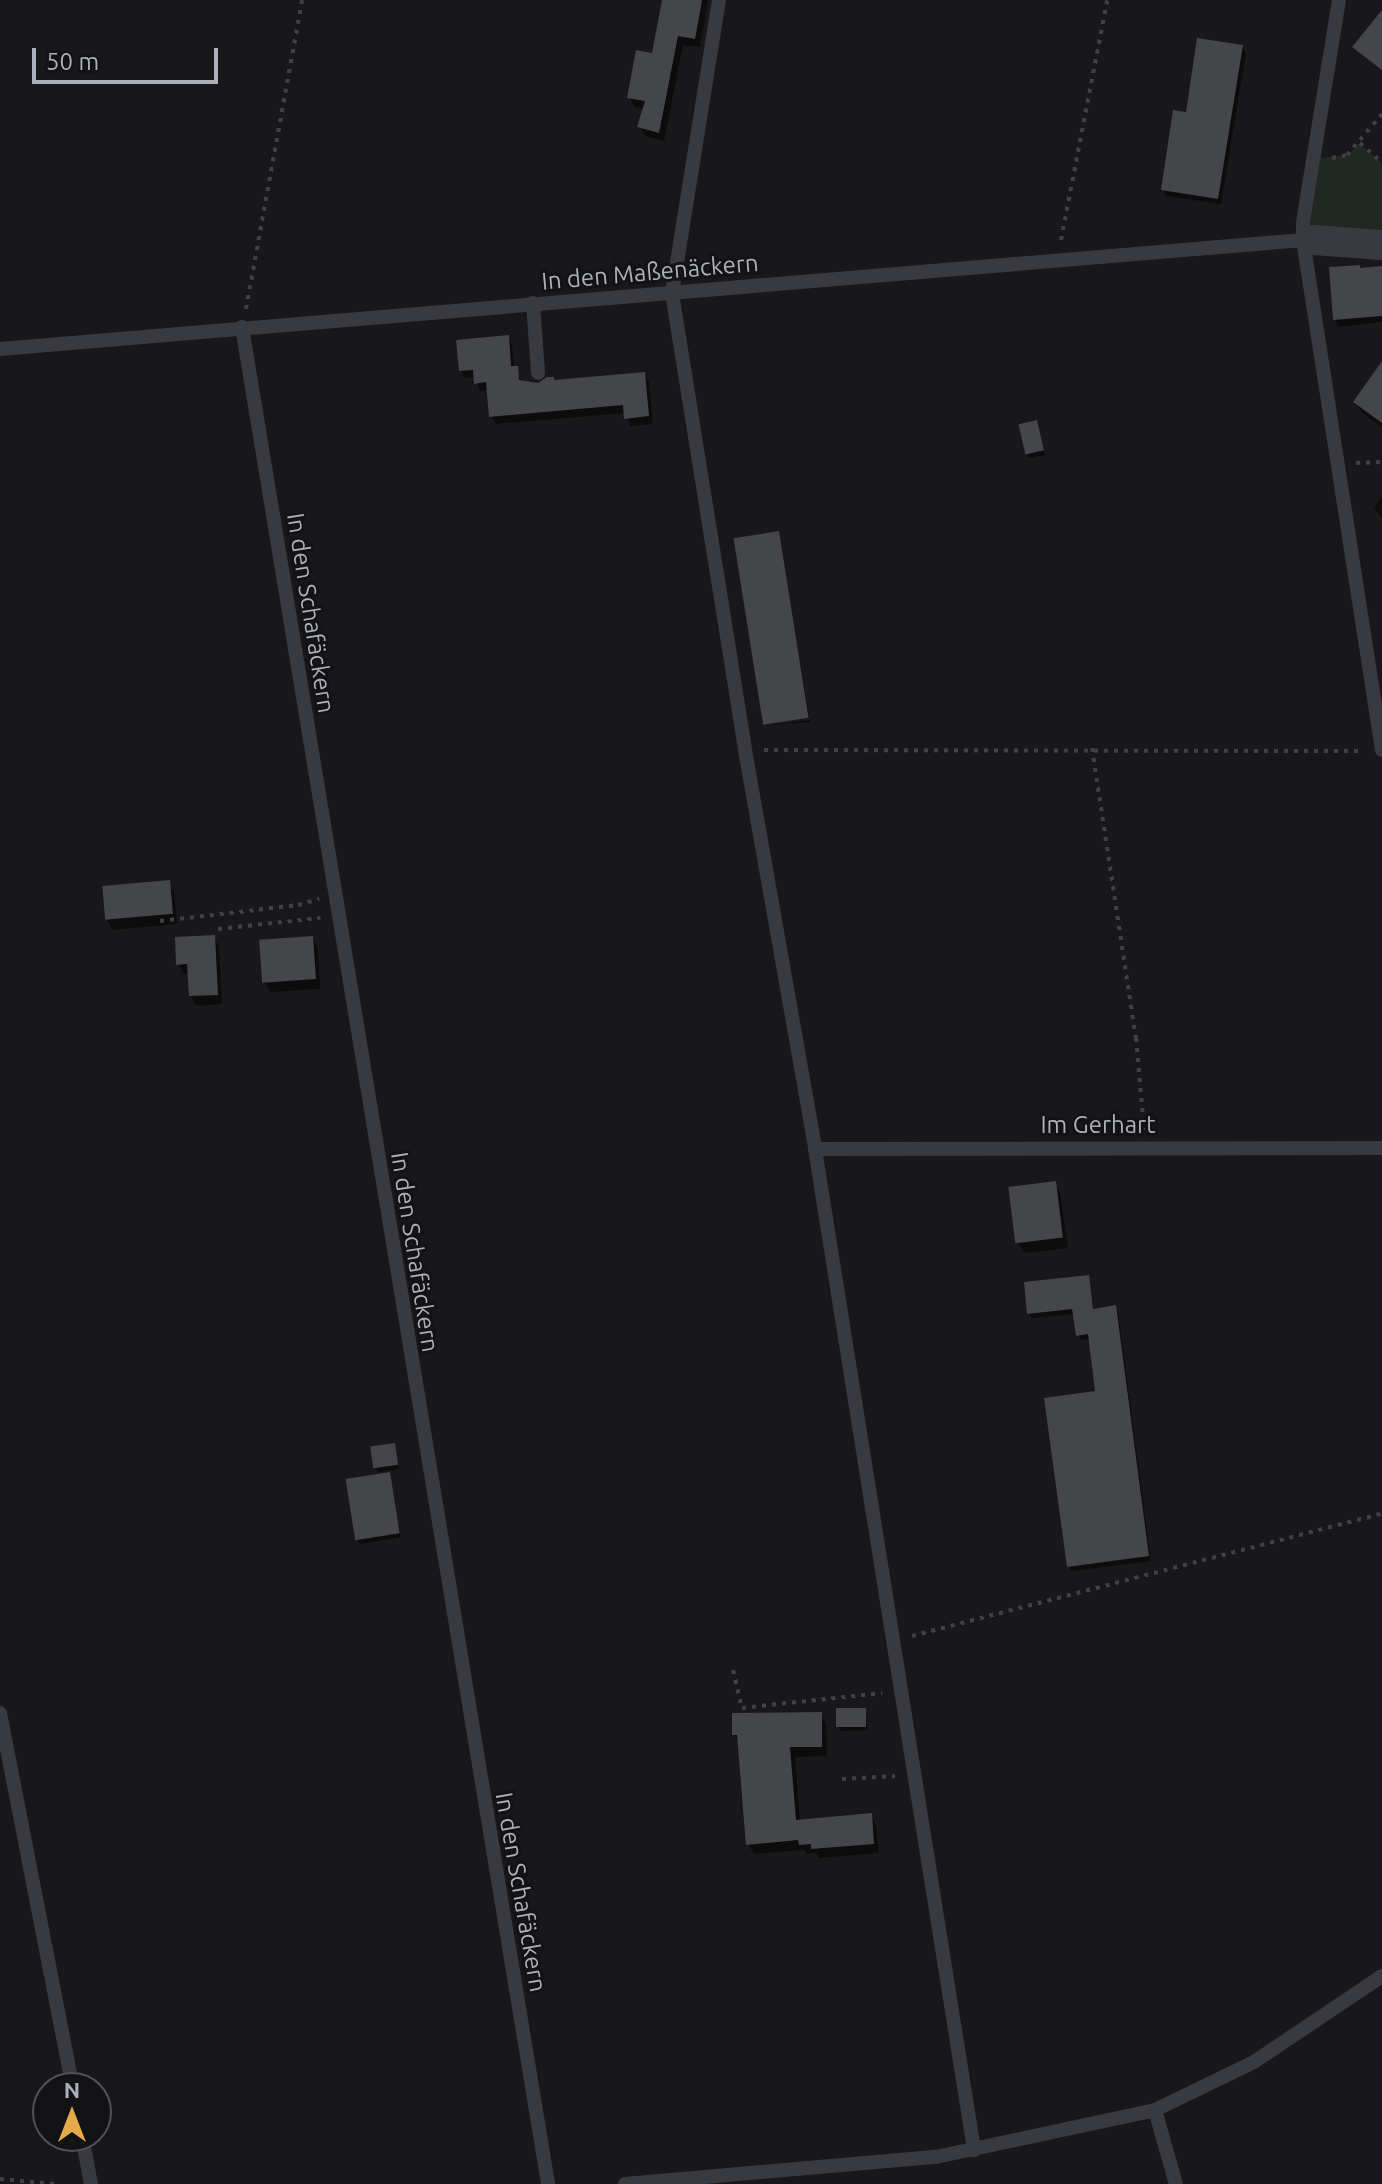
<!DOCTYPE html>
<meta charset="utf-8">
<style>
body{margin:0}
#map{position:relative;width:1382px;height:2184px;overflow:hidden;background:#18181a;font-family:Ubuntu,sans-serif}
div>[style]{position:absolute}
.green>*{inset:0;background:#202821}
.shadow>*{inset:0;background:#0007}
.building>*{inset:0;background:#45464a;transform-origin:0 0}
.path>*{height:4px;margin-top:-2px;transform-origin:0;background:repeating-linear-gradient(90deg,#404146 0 4px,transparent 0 10px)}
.lane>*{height:14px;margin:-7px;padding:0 7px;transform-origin:7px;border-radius:7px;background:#393a3f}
.street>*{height:30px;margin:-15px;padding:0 15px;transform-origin:15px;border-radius:15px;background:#393a3f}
span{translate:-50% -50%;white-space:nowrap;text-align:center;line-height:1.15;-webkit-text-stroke:6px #131315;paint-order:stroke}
.street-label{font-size:24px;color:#acb0b9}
.north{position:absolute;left:32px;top:2072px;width:80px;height:80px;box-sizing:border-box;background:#131315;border:2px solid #505257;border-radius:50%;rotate:0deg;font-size:22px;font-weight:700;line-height:32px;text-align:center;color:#acb0b9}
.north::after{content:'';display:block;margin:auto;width:28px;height:36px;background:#e2ab48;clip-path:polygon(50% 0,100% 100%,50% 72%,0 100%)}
.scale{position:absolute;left:32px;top:48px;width:186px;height:36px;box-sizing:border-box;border:4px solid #acb0b9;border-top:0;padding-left:10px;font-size:24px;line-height:28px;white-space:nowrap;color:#acb0b9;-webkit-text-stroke:6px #131315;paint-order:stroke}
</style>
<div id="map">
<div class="green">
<i style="clip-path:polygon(1360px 143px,1382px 163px,1382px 234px,1310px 226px,1320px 158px,1347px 155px)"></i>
</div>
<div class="shadow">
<i style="clip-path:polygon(664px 0,708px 0,700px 47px,683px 45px,664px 141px,645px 136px,640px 127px,644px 109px,635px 107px,629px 97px,654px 55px)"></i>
<i style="clip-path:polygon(1242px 47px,1246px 53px,1221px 204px,1166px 196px,1163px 189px)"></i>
<i style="clip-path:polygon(1382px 268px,1382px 322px,1339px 327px,1335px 320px,1361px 270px)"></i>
<i style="clip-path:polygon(508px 337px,512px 345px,514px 368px,522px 382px,538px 385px,644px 374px,649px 382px,653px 424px,630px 426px,626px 413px,496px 424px,491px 416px,489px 390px,480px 391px,475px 377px,465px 378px,460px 370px)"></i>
<i style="clip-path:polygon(1382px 381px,1382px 427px,1361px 412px,1355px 402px)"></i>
<i style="clip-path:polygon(1036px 422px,1045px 455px,1029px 458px,1026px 454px)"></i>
<i style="clip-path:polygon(1382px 496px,1382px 518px,1374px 507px)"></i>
<i style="clip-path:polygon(778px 533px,809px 716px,761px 722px)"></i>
<i style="clip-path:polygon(810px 720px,810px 722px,763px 726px)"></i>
<i style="clip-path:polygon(168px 883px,174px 892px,177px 924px,113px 930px,107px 920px)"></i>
<i style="clip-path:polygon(214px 937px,219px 947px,222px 1004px,196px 1006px,191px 996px,190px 974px,184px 974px,178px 964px)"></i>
<i style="clip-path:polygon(312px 938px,318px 948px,320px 989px,270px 992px,264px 982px)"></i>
<i style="clip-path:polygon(1055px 1183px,1060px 1193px,1068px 1248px,1024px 1253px,1018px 1243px)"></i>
<i style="clip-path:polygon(1088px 1277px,1094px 1310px,1115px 1308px,1118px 1312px,1151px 1561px,1072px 1571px,1069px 1567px,1098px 1393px,1090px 1339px,1080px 1340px,1075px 1314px,1032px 1318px,1029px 1314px)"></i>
<i style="clip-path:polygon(394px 1445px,399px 1469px,378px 1472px,375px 1468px)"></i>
<i style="clip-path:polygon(389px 1474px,401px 1537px,360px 1544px,358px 1540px)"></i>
<i style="clip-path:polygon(865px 1710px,868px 1730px,841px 1731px,839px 1727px)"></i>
<i style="clip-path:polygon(821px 1714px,826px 1724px,827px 1756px,795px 1757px,800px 1821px,870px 1815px,876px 1825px,879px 1853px,819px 1858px,816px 1853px,807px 1854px,804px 1850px,754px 1854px,748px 1844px,740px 1746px,734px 1735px)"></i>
</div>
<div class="building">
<i style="clip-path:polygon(662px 0,702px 0,695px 39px,678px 36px,659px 133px,637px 127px,645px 101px,627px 98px,636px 50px,652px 53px)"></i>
<i style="clip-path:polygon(1382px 10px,1382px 70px,1352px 47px)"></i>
<i style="clip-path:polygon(1197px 38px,1243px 45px,1218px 199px,1161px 190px,1173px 110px,1186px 112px)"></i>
<i style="clip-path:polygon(1360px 265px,1360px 268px,1382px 266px,1382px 316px,1333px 320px,1329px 267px)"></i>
<i style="clip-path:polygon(509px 335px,511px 366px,518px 366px,519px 380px,538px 383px,547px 377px,554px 377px,554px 380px,645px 372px,649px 416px,624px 419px,623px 405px,489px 417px,486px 382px,474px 384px,473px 370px,459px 371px,456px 340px)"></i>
<i style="clip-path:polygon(1382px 361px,1382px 423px,1353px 402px)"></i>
<i style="left:1037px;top:420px;width:31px;height:19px;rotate:77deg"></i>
<i style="left:779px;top:531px;width:189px;height:46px;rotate:81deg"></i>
<i style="left:170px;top:880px;width:34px;height:68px;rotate:85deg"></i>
<i style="clip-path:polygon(215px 935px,218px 995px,189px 996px,187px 964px,176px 965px,175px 937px)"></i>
<i style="left:313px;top:936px;width:43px;height:54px;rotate:86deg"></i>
<i style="left:1056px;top:1181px;width:57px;height:48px;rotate:83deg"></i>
<i style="clip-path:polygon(1089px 1275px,1093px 1309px,1116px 1305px,1149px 1556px,1067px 1567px,1044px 1398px,1095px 1391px,1088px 1334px,1076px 1336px,1072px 1309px,1027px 1314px,1024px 1282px)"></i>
<i style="left:395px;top:1443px;width:22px;height:25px;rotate:82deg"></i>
<i style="left:390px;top:1472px;width:62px;height:45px;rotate:81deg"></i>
<i style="left:836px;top:1708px;width:30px;height:19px"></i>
<i style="clip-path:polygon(822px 1712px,822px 1747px,790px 1747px,796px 1820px,872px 1813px,874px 1844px,811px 1849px,811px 1844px,799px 1845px,798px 1840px,746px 1845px,737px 1735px,732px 1735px,732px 1713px)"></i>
</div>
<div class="path">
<i style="left:1360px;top:143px;width:30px;rotate:42deg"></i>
<i style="left:1332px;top:158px;width:15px;rotate:-11deg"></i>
<i style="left:1347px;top:155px;width:54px;rotate:-49.5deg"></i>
<i style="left:1061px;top:240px;width:244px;rotate:-79.1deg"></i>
<i style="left:246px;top:309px;width:314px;rotate:-79.7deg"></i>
<i style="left:1356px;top:463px;width:26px;rotate:-2deg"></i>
<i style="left:1092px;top:748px;width:293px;rotate:81.4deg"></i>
<i style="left:1136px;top:1038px;width:92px;rotate:85deg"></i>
<i style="left:764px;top:750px;width:599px;rotate:0.1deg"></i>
<i style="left:160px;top:921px;width:139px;rotate:-6.6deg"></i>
<i style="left:298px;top:905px;width:22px;rotate:-16deg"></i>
<i style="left:218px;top:929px;width:103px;rotate:-6.2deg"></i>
<i style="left:912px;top:1636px;width:486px;rotate:-14.6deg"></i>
<i style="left:733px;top:1670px;width:39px;rotate:77deg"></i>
<i style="left:742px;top:1708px;width:141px;rotate:-6.1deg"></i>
<i style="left:842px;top:1779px;width:53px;rotate:-3.2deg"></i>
<i style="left:0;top:2179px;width:55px;rotate:5.2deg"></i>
</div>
<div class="lane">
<i style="left:719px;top:0;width:297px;rotate:99.1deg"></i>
<i style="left:672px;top:293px;width:463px;rotate:80.9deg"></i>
<i style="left:745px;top:750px;width:405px;rotate:80deg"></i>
<i style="left:815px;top:1149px;width:1014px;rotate:80.97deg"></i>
<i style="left:1339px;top:0;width:226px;rotate:99.2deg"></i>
<i style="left:1303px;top:223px;width:17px;rotate:90deg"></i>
<i style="left:1303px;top:240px;width:516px;rotate:81.19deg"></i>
<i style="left:533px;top:303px;width:70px;rotate:85.9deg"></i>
<i style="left:242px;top:327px;width:1882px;rotate:80.64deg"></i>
<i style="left:0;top:349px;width:1308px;rotate:-4.78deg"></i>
<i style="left:815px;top:1149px;width:567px;rotate:-0.1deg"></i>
<i style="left:0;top:1713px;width:382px;rotate:79deg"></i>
<i style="left:1155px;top:2110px;width:77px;rotate:74.2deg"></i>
<i style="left:82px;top:2136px;width:49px;rotate:79.4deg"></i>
<i style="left:625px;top:2184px;width:312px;rotate:-5deg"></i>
<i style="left:936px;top:2157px;width:224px;rotate:-12.1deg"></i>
<i style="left:1155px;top:2110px;width:110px;rotate:-25.9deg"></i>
<i style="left:1254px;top:2062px;width:154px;rotate:-33.9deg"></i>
</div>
<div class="street">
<i style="left:1313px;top:240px;width:69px;rotate:4.1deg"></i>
</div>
<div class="street-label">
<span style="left:650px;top:272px;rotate:-5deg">In den Maßenäckern</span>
<span style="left:311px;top:613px;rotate:81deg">In den Schafäckern</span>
<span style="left:1098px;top:1125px">Im Gerhart</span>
<span style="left:415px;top:1252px;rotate:81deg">In den Schafäckern</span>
<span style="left:521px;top:1892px;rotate:80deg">In den Schafäckern</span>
</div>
<div class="north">N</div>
<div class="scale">50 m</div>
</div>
